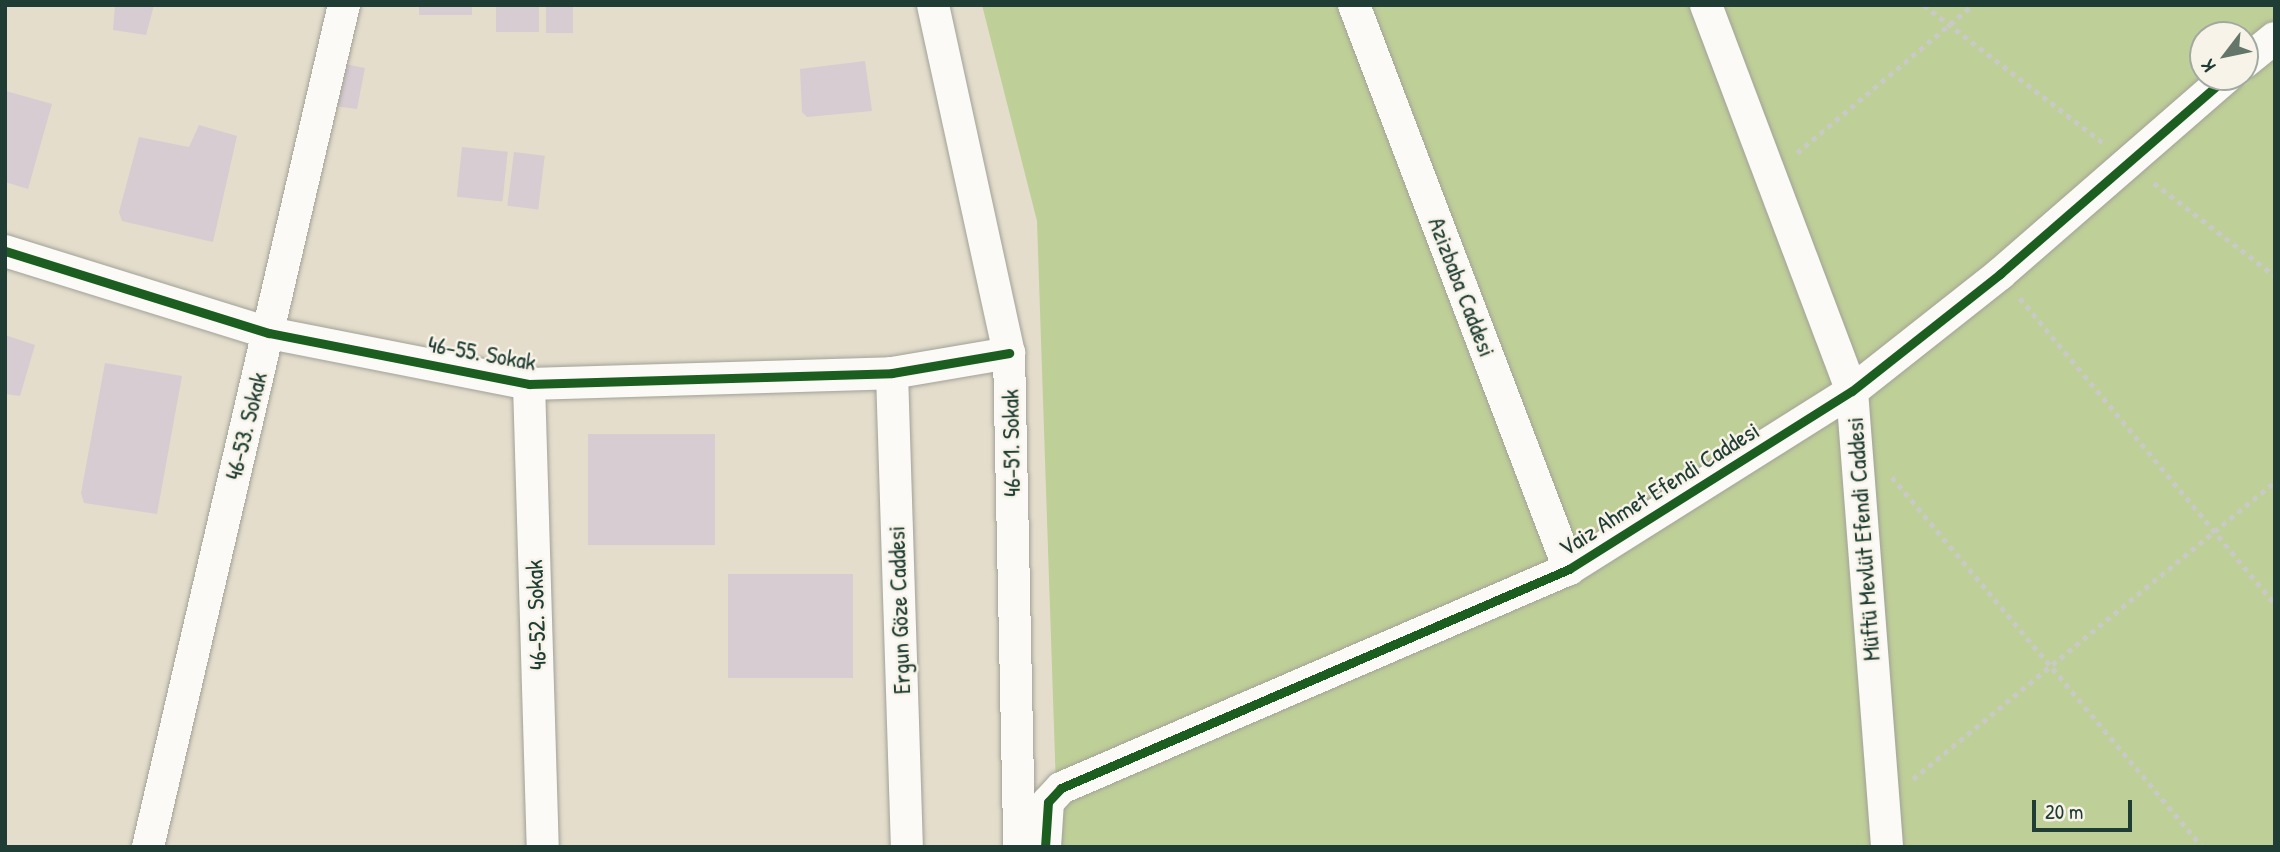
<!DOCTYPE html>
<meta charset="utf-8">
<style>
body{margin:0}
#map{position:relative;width:2280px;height:852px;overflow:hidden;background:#e4ddcc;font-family:"Patrick Hand",sans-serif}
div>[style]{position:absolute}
.green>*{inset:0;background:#bfcf98}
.building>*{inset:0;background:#d7ccd2;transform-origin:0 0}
.path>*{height:4.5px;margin-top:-2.25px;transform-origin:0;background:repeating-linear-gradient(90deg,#c9c9c5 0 5px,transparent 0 10px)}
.roads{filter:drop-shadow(0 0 2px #a2a297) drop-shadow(0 0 2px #a2a297)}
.street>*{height:32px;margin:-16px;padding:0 16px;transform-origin:16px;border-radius:16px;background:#fbfaf7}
.cycleway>*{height:9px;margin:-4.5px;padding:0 4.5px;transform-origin:4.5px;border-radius:4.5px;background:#1b5e20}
span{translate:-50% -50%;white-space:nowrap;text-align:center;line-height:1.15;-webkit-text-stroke:5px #f7f3e8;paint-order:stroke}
.street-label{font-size:24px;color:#1f3d34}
.frame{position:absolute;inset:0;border:7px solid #1f3d34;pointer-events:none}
.north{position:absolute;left:2189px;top:21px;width:70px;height:70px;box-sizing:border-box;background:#f7f3e8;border:2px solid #a1aaa0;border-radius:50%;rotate:238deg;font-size:19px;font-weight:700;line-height:28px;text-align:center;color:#1f3d34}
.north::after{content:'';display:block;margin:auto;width:24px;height:32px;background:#647569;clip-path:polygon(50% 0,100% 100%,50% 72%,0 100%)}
.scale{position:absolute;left:2032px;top:800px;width:100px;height:32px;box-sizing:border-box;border:4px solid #1f3d34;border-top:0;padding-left:9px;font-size:21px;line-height:24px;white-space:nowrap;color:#1f3d34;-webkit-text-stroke:5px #f7f3e8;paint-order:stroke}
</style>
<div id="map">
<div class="green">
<i style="clip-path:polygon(evenodd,982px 5px,2275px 5px,2275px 847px,1058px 847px,1037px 221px,982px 5px,2203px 35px,2245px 35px,2245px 77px,2203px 77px,2203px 35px)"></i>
</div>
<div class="building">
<i style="clip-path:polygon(115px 5px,154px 5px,146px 35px,113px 30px)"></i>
<i style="left:419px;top:5px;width:53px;height:10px"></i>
<i style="left:496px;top:5px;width:43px;height:27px"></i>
<i style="left:546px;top:5px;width:27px;height:28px"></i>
<i style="clip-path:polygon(324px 60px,365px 68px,357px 109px,335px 106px)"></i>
<i style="clip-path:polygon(865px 61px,872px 111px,807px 117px,802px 112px,800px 69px)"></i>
<i style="clip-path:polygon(6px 91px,52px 104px,28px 189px,5px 182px)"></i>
<i style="clip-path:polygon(199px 125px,237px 136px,213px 242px,122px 221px,119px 212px,139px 137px,189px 147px)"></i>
<i style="left:462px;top:147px;width:46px;height:50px;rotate:6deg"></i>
<i style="left:514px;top:152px;width:31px;height:54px;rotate:7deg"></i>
<i style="clip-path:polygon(5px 335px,35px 345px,20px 396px,5px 394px)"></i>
<i style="clip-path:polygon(105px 363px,182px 376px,157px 514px,84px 503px,81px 493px)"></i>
<i style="left:588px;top:434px;width:127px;height:111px"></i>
<i style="left:853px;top:574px;width:104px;height:125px;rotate:90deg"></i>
</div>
<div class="path">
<i style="left:1924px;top:5px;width:226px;rotate:37.6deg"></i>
<i style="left:1797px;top:153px;width:230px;rotate:-40.1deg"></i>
<i style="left:2154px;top:183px;width:153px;rotate:37.5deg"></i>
<i style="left:2020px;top:298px;width:398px;rotate:50.2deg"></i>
<i style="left:1892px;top:477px;width:483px;rotate:50deg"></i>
<i style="left:1913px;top:779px;width:468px;rotate:-39.4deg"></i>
</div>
<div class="roads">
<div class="street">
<i style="left:933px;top:5px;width:356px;rotate:77.7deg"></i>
<i style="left:1009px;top:353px;width:494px;rotate:88.8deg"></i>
<i style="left:1354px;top:5px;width:604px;rotate:69.13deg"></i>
<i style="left:1706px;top:5px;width:413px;rotate:69.3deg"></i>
<i style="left:1852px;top:391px;width:457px;rotate:85.6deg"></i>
<i style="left:2245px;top:62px;width:38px;rotate:-39deg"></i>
<i style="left:5px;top:251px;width:276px;rotate:17.3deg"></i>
<i style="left:269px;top:333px;width:265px;rotate:11.1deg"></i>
<i style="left:529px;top:384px;width:363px;rotate:-1.7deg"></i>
<i style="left:892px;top:373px;width:119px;rotate:-9.7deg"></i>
<i style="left:892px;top:373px;width:474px;rotate:88.2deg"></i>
<i style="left:529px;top:384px;width:463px;rotate:88.3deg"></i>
<i style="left:148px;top:847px;width:865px;rotate:-76.9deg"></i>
<i style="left:1045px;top:847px;width:45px;rotate:-86.2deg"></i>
<i style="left:1048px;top:802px;width:19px;rotate:-47deg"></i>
<i style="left:1061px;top:788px;width:553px;rotate:-23.32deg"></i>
<i style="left:1569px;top:569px;width:334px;rotate:-32.2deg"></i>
<i style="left:1852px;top:391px;width:189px;rotate:-38.3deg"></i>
<i style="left:2000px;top:274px;width:301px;rotate:-41deg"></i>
</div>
</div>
<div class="cycleway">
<i style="left:5px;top:251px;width:276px;rotate:17.3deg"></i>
<i style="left:269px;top:333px;width:265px;rotate:11.1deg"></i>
<i style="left:529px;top:384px;width:363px;rotate:-1.7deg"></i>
<i style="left:892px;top:373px;width:119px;rotate:-9.7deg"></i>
<i style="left:1045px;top:847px;width:45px;rotate:-86.2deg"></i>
<i style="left:1048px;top:802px;width:19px;rotate:-47deg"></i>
<i style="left:1061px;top:788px;width:553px;rotate:-23.32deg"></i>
<i style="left:1569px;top:569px;width:334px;rotate:-32.2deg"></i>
<i style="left:1852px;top:391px;width:189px;rotate:-38.3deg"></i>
<i style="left:2000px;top:274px;width:301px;rotate:-41deg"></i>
</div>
<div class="street-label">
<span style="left:1462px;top:287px;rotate:69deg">Azizbaba Caddesi</span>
<span style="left:482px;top:353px;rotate:10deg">46-55. Sokak</span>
<span style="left:246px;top:426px;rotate:-76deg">46-53. Sokak</span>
<span style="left:1011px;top:443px;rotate:-91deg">46-51. Sokak</span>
<span style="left:1659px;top:489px;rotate:-32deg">Vaiz Ahmet Efendi Caddesi</span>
<span style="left:1863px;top:539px;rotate:-94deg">Müftü Mevlüt Efendi Caddesi</span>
<span style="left:899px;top:610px;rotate:-92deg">Ergun Göze Caddesi</span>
<span style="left:536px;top:615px;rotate:-92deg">46-52. Sokak</span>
</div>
<div class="frame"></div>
<div class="north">K</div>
<div class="scale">20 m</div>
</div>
